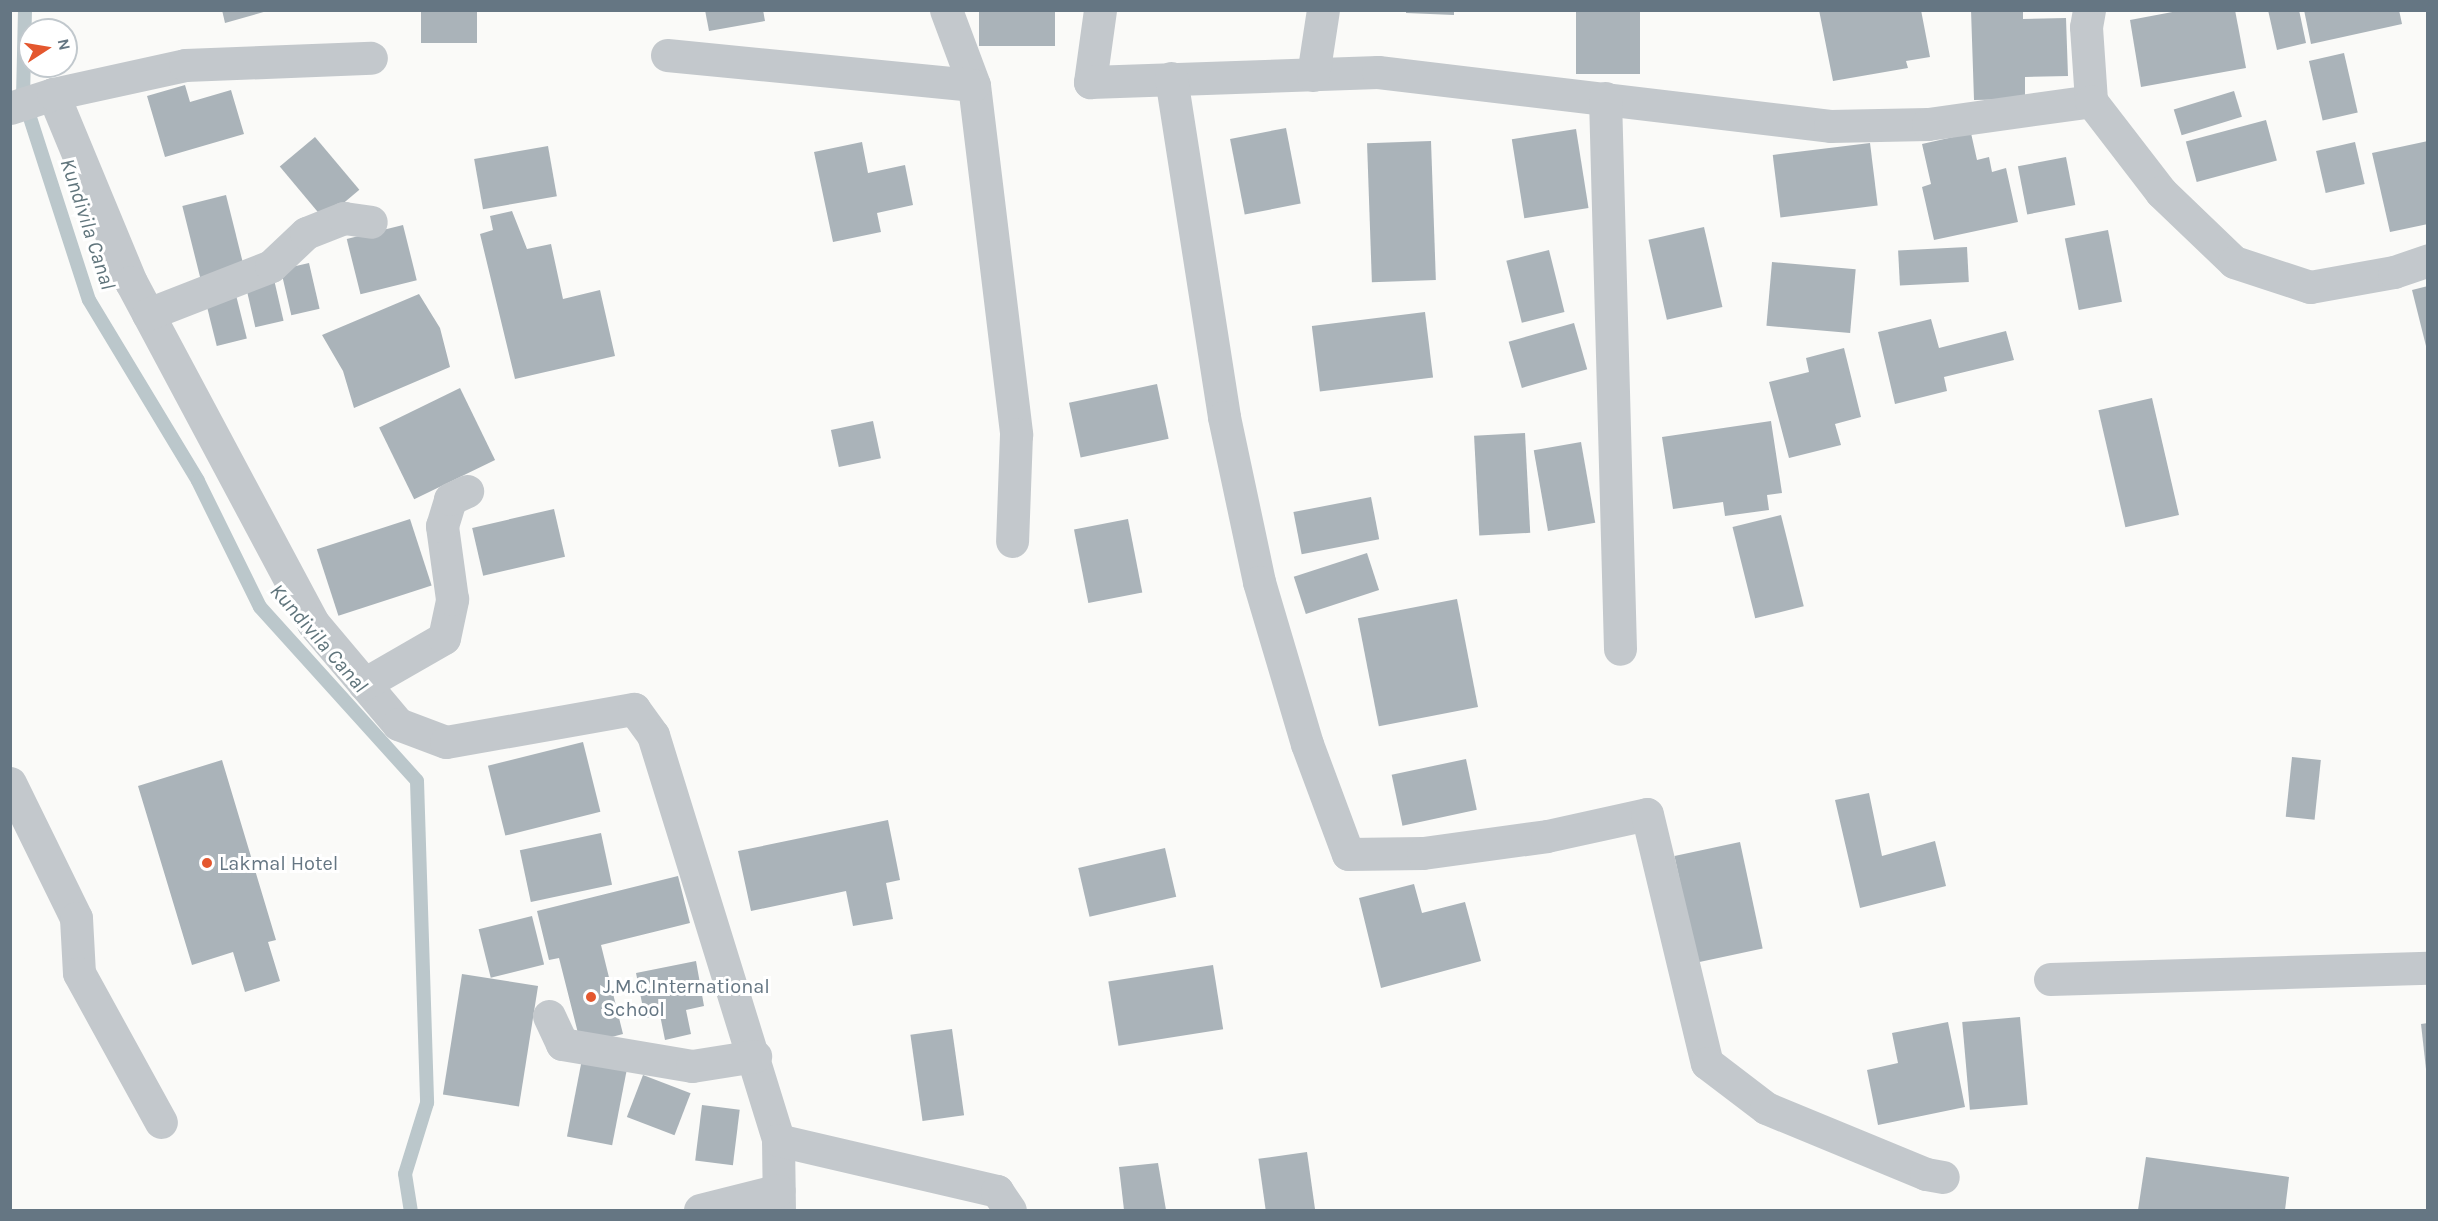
<!DOCTYPE html>
<style>
body{margin:0}
#map{position:relative;width:2438px;height:1221px;overflow:hidden;background:#fafaf8;font-family:Karla,sans-serif}
div>[style]{position:absolute}
.stream>*{height:14px;margin:-7px;padding:0 7px;transform-origin:7px;border-radius:7px;background:#bbc7cb}
.building>*{inset:0;background:#aab3b9;transform-origin:0 0}
.minor>*{height:33px;margin:-16.5px;padding:0 16.5px;transform-origin:16.5px;border-radius:16.5px;background:#c3c8cc}
.dots>*{width:16px;height:16px;translate:-50% -50%;box-sizing:border-box;border:3px solid #fff;border-radius:50%}
span{translate:-50% -50%;white-space:nowrap;text-align:center;line-height:1.15;-webkit-text-stroke:6px #fff;paint-order:stroke}
.poi-label{font-size:20px;color:#657683}
.left{translate:0 -50%;text-align:left}
.water-label{font-size:21px;color:#60757c;font-style:italic}
.frame{position:absolute;inset:0;border:12px solid #657683;pointer-events:none}
.north{position:absolute;left:18px;top:18px;width:60px;height:60px;box-sizing:border-box;background:#fff;border:2px solid #c1c8cd;border-radius:50%;rotate:78deg;font-size:16px;font-weight:700;line-height:24px;text-align:center;color:#657683}
.north::after{content:'';display:block;margin:auto;width:21px;height:27px;background:#e4572e;clip-path:polygon(50% 0,100% 100%,50% 72%,0 100%)}
</style>
<div id="map">
<div class="stream">
<i style="left:25px;top:10px;width:86px;rotate:91.3deg"></i>
<i style="left:23px;top:96px;width:214px;rotate:72.1deg"></i>
<i style="left:89px;top:300px;width:211px;rotate:58.9deg"></i>
<i style="left:198px;top:481px;width:140px;rotate:63.8deg"></i>
<i style="left:260px;top:607px;width:234px;rotate:47.9deg"></i>
<i style="left:417px;top:781px;width:322px;rotate:88.2deg"></i>
<i style="left:427px;top:1103px;width:74px;rotate:107.2deg"></i>
<i style="left:405px;top:1174px;width:36px;rotate:81deg"></i>
</div>
<div class="building">
<i style="clip-path:polygon(222px 10px,267px 10px,267px 11px,225px 23px)"></i>
<i style="left:421px;top:10px;width:56px;height:33px"></i>
<i style="clip-path:polygon(705px 10px,763px 10px,765px 21px,709px 31px)"></i>
<i style="left:979px;top:10px;width:76px;height:36px"></i>
<i style="clip-path:polygon(1406px 10px,1454px 10px,1454px 15px,1406px 13px)"></i>
<i style="left:1576px;top:10px;width:64px;height:64px"></i>
<i style="clip-path:polygon(1819px 10px,1921px 10px,1930px 57px,1906px 61px,1908px 68px,1833px 81px)"></i>
<i style="clip-path:polygon(1971px 10px,2023px 10px,2023px 19px,2066px 18px,2068px 76px,2025px 77px,2025px 99px,1974px 100px)"></i>
<i style="clip-path:polygon(2183px 10px,2235px 10px,2246px 68px,2141px 87px,2130px 20px)"></i>
<i style="clip-path:polygon(2268px 10px,2299px 10px,2306px 43px,2277px 50px)"></i>
<i style="clip-path:polygon(2304px 10px,2399px 10px,2402px 24px,2311px 44px)"></i>
<i style="left:2344px;top:53px;width:61px;height:36px;rotate:77deg"></i>
<i style="clip-path:polygon(185px 85px,190px 102px,231px 90px,244px 134px,165px 157px,147px 96px)"></i>
<i style="left:2234px;top:91px;width:27px;height:63px;rotate:73deg"></i>
<i style="left:2266px;top:120px;width:42px;height:83px;rotate:75deg"></i>
<i style="left:1286px;top:128px;width:77px;height:57px;rotate:79deg"></i>
<i style="left:1576px;top:129px;width:80px;height:65px;rotate:81deg"></i>
<i style="clip-path:polygon(1971px 133px,1977px 160px,1989px 157px,1992px 172px,2006px 168px,2018px 222px,1934px 240px,1922px 187px,1931px 184px,1922px 144px)"></i>
<i style="left:315px;top:137px;width:69px;height:46px;rotate:50deg"></i>
<i style="left:1431px;top:141px;width:139px;height:64px;rotate:88deg"></i>
<i style="clip-path:polygon(2428px 141px,2428px 224px,2390px 232px,2372px 153px)"></i>
<i style="clip-path:polygon(862px 142px,868px 173px,905px 165px,913px 205px,877px 213px,881px 232px,833px 242px,814px 152px)"></i>
<i style="left:2355px;top:142px;width:43px;height:40px;rotate:77deg"></i>
<i style="left:1870px;top:143px;width:63px;height:98px;rotate:83deg"></i>
<i style="left:548px;top:146px;width:51px;height:75px;rotate:80deg"></i>
<i style="left:2066px;top:157px;width:49px;height:49px;rotate:79deg"></i>
<i style="left:226px;top:195px;width:82px;height:45px;rotate:76deg"></i>
<i style="clip-path:polygon(512px 211px,527px 249px,551px 244px,563px 299px,600px 290px,615px 356px,515px 379px,480px 234px,493px 230px,490px 216px)"></i>
<i style="left:403px;top:225px;width:57px;height:58px;rotate:76deg"></i>
<i style="left:1704px;top:227px;width:82px;height:57px;rotate:77deg"></i>
<i style="left:2108px;top:230px;width:73px;height:44px;rotate:79deg"></i>
<i style="left:1967px;top:247px;width:35px;height:69px;rotate:87deg"></i>
<i style="left:1549px;top:250px;width:64px;height:44px;rotate:76deg"></i>
<i style="left:1772px;top:262px;width:84px;height:64px;rotate:5deg"></i>
<i style="left:309px;top:263px;width:47px;height:29px;rotate:77deg"></i>
<i style="left:273px;top:275px;width:47px;height:29px;rotate:77deg"></i>
<i style="clip-path:polygon(2428px 286px,2428px 350px,2427px 350px,2412px 290px)"></i>
<i style="left:235px;top:291px;width:49px;height:31px;rotate:76deg"></i>
<i style="clip-path:polygon(419px 294px,440px 328px,450px 367px,354px 408px,343px 371px,322px 335px)"></i>
<i style="left:1425px;top:312px;width:66px;height:114px;rotate:83deg"></i>
<i style="clip-path:polygon(1931px 319px,1939px 348px,2006px 331px,2014px 360px,1944px 377px,1947px 391px,1895px 404px,1878px 332px)"></i>
<i style="left:1574px;top:323px;width:48px;height:68px;rotate:74deg"></i>
<i style="clip-path:polygon(1844px 348px,1861px 417px,1835px 424px,1841px 445px,1789px 458px,1769px 382px,1809px 372px,1806px 358px)"></i>
<i style="left:1157px;top:384px;width:56px;height:90px;rotate:78deg"></i>
<i style="left:460px;top:388px;width:80px;height:90px;rotate:64deg"></i>
<i style="left:2152px;top:398px;width:120px;height:55px;rotate:77deg"></i>
<i style="left:873px;top:421px;width:38px;height:43px;rotate:78deg"></i>
<i style="clip-path:polygon(1771px 421px,1782px 493px,1767px 495px,1769px 510px,1725px 516px,1723px 502px,1673px 509px,1662px 437px)"></i>
<i style="left:1525px;top:433px;width:100px;height:51px;rotate:87deg"></i>
<i style="left:1581px;top:442px;width:82px;height:48px;rotate:80deg"></i>
<i style="left:1371px;top:497px;width:43px;height:79px;rotate:79deg"></i>
<i style="left:554px;top:509px;width:49px;height:84px;rotate:77deg"></i>
<i style="left:1781px;top:515px;width:94px;height:50px;rotate:76deg"></i>
<i style="left:410px;top:519px;width:70px;height:98px;rotate:72deg"></i>
<i style="left:1128px;top:519px;width:75px;height:55px;rotate:79deg"></i>
<i style="left:1367px;top:553px;width:39px;height:77px;rotate:72deg"></i>
<i style="left:1457px;top:599px;width:110px;height:101px;rotate:79deg"></i>
<i style="left:583px;top:742px;width:72px;height:98px;rotate:76deg"></i>
<i style="left:2292px;top:757px;width:29px;height:60px;rotate:6deg"></i>
<i style="left:1466px;top:759px;width:52px;height:76px;rotate:78deg"></i>
<i style="clip-path:polygon(222px 760px,276px 940px,268px 942px,280px 981px,245px 992px,233px 952px,192px 965px,138px 786px)"></i>
<i style="clip-path:polygon(1869px 793px,1882px 856px,1935px 841px,1946px 886px,1860px 908px,1835px 800px)"></i>
<i style="clip-path:polygon(888px 820px,900px 880px,886px 883px,893px 919px,853px 926px,846px 891px,751px 911px,738px 851px)"></i>
<i style="left:601px;top:833px;width:53px;height:83px;rotate:78deg"></i>
<i style="left:1740px;top:842px;width:109px;height:67px;rotate:78deg"></i>
<i style="left:1165px;top:848px;width:50px;height:89px;rotate:77deg"></i>
<i style="clip-path:polygon(678px 876px,690px 923px,601px 945px,623px 1034px,581px 1045px,559px 958px,549px 960px,537px 911px)"></i>
<i style="clip-path:polygon(1414px 884px,1422px 913px,1465px 902px,1481px 961px,1381px 988px,1359px 898px)"></i>
<i style="left:532px;top:916px;width:50px;height:55px;rotate:76deg"></i>
<i style="clip-path:polygon(696px 961px,704px 1006px,686px 1010px,691px 1034px,665px 1040px,660px 1015px,645px 1018px,636px 973px)"></i>
<i style="left:1213px;top:965px;width:65px;height:106px;rotate:81deg"></i>
<i style="left:462px;top:974px;width:77px;height:122px;rotate:9deg"></i>
<i style="left:2020px;top:1017px;width:88px;height:58px;rotate:85deg"></i>
<i style="clip-path:polygon(1948px 1022px,1965px 1107px,1878px 1125px,1867px 1070px,1898px 1063px,1892px 1033px)"></i>
<i style="clip-path:polygon(2428px 1023px,2428px 1068px,2426px 1069px,2421px 1024px)"></i>
<i style="left:952px;top:1029px;width:87px;height:42px;rotate:82deg"></i>
<i style="left:583px;top:1054px;width:46px;height:84px;rotate:11deg"></i>
<i style="left:643px;top:1075px;width:51px;height:45px;rotate:21deg"></i>
<i style="left:702px;top:1105px;width:38px;height:56px;rotate:7deg"></i>
<i style="left:1307px;top:1152px;width:59px;height:49px;rotate:82deg"></i>
<i style="clip-path:polygon(2146px 1157px,2289px 1177px,2285px 1210px,2138px 1210px)"></i>
<i style="clip-path:polygon(1158px 1163px,1166px 1210px,1124px 1210px,1119px 1167px)"></i>
</div>
<div class="minor">
<i style="left:946px;top:10px;width:80px;rotate:69.5deg"></i>
<i style="left:974px;top:85px;width:352px;rotate:83.1deg"></i>
<i style="left:1016px;top:434px;width:107px;rotate:92.1deg"></i>
<i style="left:1100px;top:10px;width:73px;rotate:97.9deg"></i>
<i style="left:1090px;top:82px;width:288px;rotate:-2deg"></i>
<i style="left:1378px;top:72px;width:455px;rotate:6.8deg"></i>
<i style="left:1830px;top:126px;width:98px;rotate:-1.2deg"></i>
<i style="left:1928px;top:124px;width:165px;rotate:-8deg"></i>
<i style="left:2089px;top:10px;width:17px;rotate:100deg"></i>
<i style="left:2086px;top:27px;width:74px;rotate:86.1deg"></i>
<i style="left:2091px;top:101px;width:115px;rotate:52.4deg"></i>
<i style="left:2161px;top:192px;width:101px;rotate:43.8deg"></i>
<i style="left:2234px;top:262px;width:80px;rotate:18.2deg"></i>
<i style="left:2310px;top:287px;width:85px;rotate:-10.1deg"></i>
<i style="left:2394px;top:272px;width:36px;rotate:-19deg"></i>
<i style="left:667px;top:55px;width:308px;rotate:5.6deg"></i>
<i style="left:1313px;top:75px;width:66px;rotate:-81.3deg"></i>
<i style="left:1171px;top:78px;width:343px;rotate:81.1deg"></i>
<i style="left:1224px;top:417px;width:169px;rotate:78deg"></i>
<i style="left:1259px;top:582px;width:169px;rotate:73.5deg"></i>
<i style="left:1307px;top:744px;width:117px;rotate:69.6deg"></i>
<i style="left:1348px;top:854px;width:75px;rotate:-0.8deg"></i>
<i style="left:1423px;top:853px;width:125px;rotate:-7.8deg"></i>
<i style="left:1547px;top:836px;width:102px;rotate:-12.4deg"></i>
<i style="left:1647px;top:814px;width:256px;rotate:76.5deg"></i>
<i style="left:1707px;top:1063px;width:74px;rotate:37.3deg"></i>
<i style="left:1766px;top:1108px;width:173px;rotate:22.4deg"></i>
<i style="left:1926px;top:1174px;width:17px;rotate:10deg"></i>
<i style="left:53px;top:94px;width:204px;rotate:67.5deg"></i>
<i style="left:131px;top:282px;width:387px;rotate:61.9deg"></i>
<i style="left:313px;top:623px;width:132px;rotate:49.9deg"></i>
<i style="left:398px;top:724px;width:51px;rotate:20.6deg"></i>
<i style="left:446px;top:742px;width:191px;rotate:-10deg"></i>
<i style="left:634px;top:709px;width:32px;rotate:54deg"></i>
<i style="left:653px;top:735px;width:424px;rotate:72.8deg"></i>
<i style="left:778px;top:1140px;width:70px;rotate:89.2deg"></i>
<i style="left:1605px;top:98px;width:551px;rotate:88.44deg"></i>
<i style="left:10px;top:108px;width:45px;rotate:-18deg"></i>
<i style="left:53px;top:94px;width:135px;rotate:-12.4deg"></i>
<i style="left:185px;top:65px;width:186px;rotate:-2.2deg"></i>
<i style="left:148px;top:314px;width:132px;rotate:-21.3deg"></i>
<i style="left:271px;top:266px;width:48px;rotate:-43.3deg"></i>
<i style="left:306px;top:233px;width:41px;rotate:-21.5deg"></i>
<i style="left:344px;top:218px;width:27px;rotate:8deg"></i>
<i style="left:364px;top:684px;width:92px;rotate:-29.9deg"></i>
<i style="left:444px;top:638px;width:40px;rotate:-78deg"></i>
<i style="left:452px;top:599px;width:74px;rotate:-97.8deg"></i>
<i style="left:442px;top:526px;width:28px;rotate:-73deg"></i>
<i style="left:450px;top:499px;width:19px;rotate:-25deg"></i>
<i style="left:10px;top:783px;width:150px;rotate:63.9deg"></i>
<i style="left:76px;top:918px;width:55px;rotate:86.9deg"></i>
<i style="left:79px;top:973px;width:170px;rotate:61.2deg"></i>
<i style="left:2050px;top:979px;width:378px;rotate:-1.7deg"></i>
<i style="left:549px;top:1016px;width:31px;rotate:65deg"></i>
<i style="left:562px;top:1044px;width:132px;rotate:9.6deg"></i>
<i style="left:692px;top:1066px;width:64px;rotate:-9deg"></i>
<i style="left:778px;top:1140px;width:225px;rotate:13.1deg"></i>
<i style="left:997px;top:1191px;width:23px;rotate:56deg"></i>
<i style="left:700px;top:1210px;width:81px;rotate:-14.2deg"></i>
</div>
<div class="dots">
<i style="left:207px;top:863px;background:#e4572e"></i>
<i style="left:591px;top:997px;background:#e4572e"></i>
</div>
<div class="poi-label">
<span class="left" style="left:219px;top:863px">Lakmal Hotel</span>
<span class="left" style="left:603px;top:998px">J.M.C.International<br>School</span>
</div>
<div class="water-label">
<span style="left:88px;top:224px;rotate:72deg">Kundivila Canal</span>
<span style="left:319px;top:638px;rotate:49deg">Kundivila Canal</span>
</div>
<div class="frame"></div>
<div class="north">N</div>
</div>
